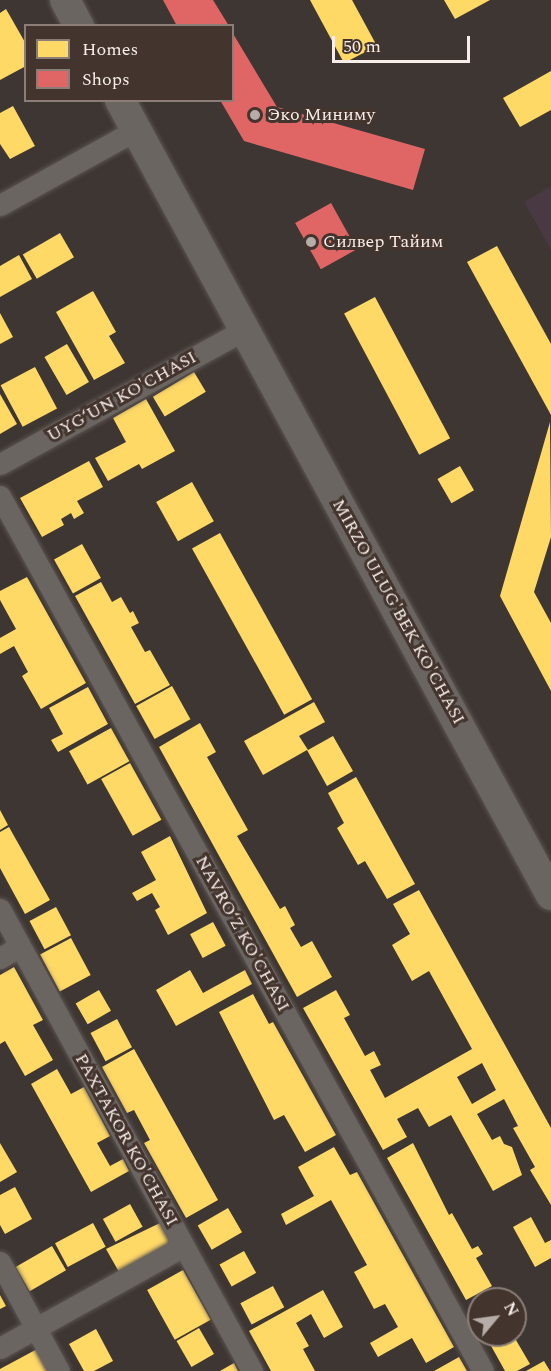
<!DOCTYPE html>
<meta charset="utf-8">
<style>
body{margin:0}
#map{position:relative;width:551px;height:1371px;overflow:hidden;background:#3e3632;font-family:Spectral,serif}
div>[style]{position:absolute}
.education>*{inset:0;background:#493942}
.homes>*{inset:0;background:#ffd966;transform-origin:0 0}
.shops>*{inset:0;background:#e06666;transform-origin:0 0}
.roads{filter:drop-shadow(0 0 2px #5b5451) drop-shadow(0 0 2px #5b5451)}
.street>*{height:21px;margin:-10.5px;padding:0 10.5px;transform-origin:10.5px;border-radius:10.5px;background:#6b6562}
.secondary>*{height:30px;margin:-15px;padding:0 15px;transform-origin:15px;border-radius:15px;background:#6b6562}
.dots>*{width:16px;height:16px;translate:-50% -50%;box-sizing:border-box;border:3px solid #43342d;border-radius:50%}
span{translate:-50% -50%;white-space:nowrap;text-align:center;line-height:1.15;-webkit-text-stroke:6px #43342d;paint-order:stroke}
.poi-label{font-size:18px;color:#f7ede9}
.left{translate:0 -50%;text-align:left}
.street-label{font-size:18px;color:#f7ede9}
.legend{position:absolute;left:24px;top:24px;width:210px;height:78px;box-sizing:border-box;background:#43342d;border:2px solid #8b7e78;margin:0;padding:8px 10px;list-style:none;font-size:18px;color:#f7ede9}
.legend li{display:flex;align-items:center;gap:12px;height:30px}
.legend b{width:30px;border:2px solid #8b7e78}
.north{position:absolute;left:467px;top:1287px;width:60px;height:60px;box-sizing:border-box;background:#43342d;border:2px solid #8b7e78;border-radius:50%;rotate:61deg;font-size:16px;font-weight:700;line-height:24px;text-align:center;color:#f7ede9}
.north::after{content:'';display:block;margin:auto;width:21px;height:27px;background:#b6ada9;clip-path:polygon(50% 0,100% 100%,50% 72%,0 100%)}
.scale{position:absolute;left:332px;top:36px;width:138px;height:27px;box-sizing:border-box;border:3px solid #f7ede9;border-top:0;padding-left:8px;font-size:18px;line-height:21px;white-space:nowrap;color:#f7ede9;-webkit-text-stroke:4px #43342d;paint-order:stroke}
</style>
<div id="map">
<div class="education">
<i style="clip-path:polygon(551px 186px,551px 250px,524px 202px)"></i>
</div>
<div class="homes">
<i style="clip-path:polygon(310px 0,352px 0,377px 46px,344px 63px)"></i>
<i style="clip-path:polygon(444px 0,490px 0,455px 19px)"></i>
<i style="clip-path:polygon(6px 9px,26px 44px,26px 66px,0 80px,0 13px)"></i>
<i style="clip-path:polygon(551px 71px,551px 110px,520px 127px,503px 98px)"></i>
<i style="clip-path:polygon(13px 106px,35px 146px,10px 159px,0 144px,0 113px)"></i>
<i style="left:60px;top:233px;width:28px;height:43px;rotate:60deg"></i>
<i style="clip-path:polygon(497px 246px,551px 344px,551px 415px,467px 262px)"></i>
<i style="clip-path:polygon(19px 255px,32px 279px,0 297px,0 266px)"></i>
<i style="clip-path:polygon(93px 291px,116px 332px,109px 336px,125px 363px,94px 380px,56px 312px)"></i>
<i style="left:375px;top:297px;width:160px;height:35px;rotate:62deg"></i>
<i style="clip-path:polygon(0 313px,13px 337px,0 344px)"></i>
<i style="left:67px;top:344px;width:44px;height:26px;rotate:60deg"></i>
<i style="left:35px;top:367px;width:47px;height:39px;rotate:62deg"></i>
<i style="left:194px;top:372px;width:23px;height:48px;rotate:59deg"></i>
<i style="clip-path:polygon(0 394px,17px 424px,0 434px)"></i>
<i style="clip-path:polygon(146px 399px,175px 451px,142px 469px,139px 464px,108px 481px,95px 458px,126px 442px,113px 418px)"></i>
<i style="clip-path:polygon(550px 422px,551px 537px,534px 592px,551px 623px,551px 691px,500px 596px)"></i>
<i style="clip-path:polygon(89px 461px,103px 487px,77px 501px,84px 513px,74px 519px,71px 513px,61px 519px,64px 525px,42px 537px,20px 498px)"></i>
<i style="left:460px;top:466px;width:28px;height:26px;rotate:60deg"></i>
<i style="left:192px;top:482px;width:45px;height:41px;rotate:61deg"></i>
<i style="left:220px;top:533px;width:190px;height:32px;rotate:61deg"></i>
<i style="left:82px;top:544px;width:39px;height:32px;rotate:61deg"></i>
<i style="clip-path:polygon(27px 577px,86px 683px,41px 709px,22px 676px,28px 672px,14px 646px,0 654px,0 638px,16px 629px,0 600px,0 591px)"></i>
<i style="clip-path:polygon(101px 582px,112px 602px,121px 597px,130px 613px,133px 611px,139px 623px,131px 627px,145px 652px,150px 650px,170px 685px,135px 704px,75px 596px)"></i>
<i style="left:172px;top:686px;width:38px;height:41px;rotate:61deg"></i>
<i style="clip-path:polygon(88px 687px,108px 724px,58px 752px,51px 740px,63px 734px,49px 708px)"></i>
<i style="clip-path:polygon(314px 702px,325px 722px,299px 736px,308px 750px,333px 736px,353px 771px,327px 786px,307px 750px,263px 775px,244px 741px)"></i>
<i style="clip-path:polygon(200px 723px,216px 752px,207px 757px,248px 830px,237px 836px,280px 909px,285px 906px,295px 925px,290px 928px,301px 947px,312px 941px,332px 977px,297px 997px,159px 747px)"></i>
<i style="left:111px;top:728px;width:38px;height:48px;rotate:61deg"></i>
<i style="left:130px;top:763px;width:65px;height:33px;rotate:61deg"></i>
<i style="clip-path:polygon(356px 777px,415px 884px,387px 899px,365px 861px,358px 865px,337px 828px,344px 823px,328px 793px)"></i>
<i style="clip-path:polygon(0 810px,8px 825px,0 830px)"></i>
<i style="clip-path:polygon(9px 827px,50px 900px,25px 914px,0 868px,0 832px)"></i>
<i style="clip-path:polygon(170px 836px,207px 913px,168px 935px,155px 910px,160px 907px,152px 893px,137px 901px,132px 893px,156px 880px,141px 852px)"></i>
<i style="clip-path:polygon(evenodd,419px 890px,551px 1128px,551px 1205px,530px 1170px,535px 1167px,513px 1128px,518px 1126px,504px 1099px,477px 1114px,492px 1140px,500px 1136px,504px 1144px,512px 1147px,522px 1175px,493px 1191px,451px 1115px,429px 1127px,418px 1108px,397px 1119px,407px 1137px,383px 1150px,303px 1008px,336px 990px,350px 1015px,344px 1018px,365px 1056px,374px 1051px,381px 1065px,370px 1070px,385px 1098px,472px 1049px,429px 971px,412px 981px,392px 945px,410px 934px,393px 904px,419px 890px,482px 1063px,496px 1090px,472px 1104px,457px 1077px,482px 1063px)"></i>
<i style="left:56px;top:907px;width:32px;height:30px;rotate:62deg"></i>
<i style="left:213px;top:922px;width:27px;height:26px;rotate:62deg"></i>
<i style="left:71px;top:938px;width:42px;height:35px;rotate:62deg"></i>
<i style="clip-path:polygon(14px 967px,43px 1020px,33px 1025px,53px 1060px,25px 1076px,5px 1041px,0 1044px,0 975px)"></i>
<i style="clip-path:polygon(190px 970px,203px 993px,245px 970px,252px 984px,176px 1026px,156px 990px)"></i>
<i style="left:99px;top:990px;width:24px;height:27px;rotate:60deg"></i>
<i style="clip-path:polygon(253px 994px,269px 1024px,273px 1022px,336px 1135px,305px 1152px,284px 1115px,274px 1120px,219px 1012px)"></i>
<i style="left:117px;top:1019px;width:32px;height:30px;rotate:62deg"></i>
<i style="clip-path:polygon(134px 1049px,218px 1200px,186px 1218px,144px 1143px,150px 1140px,134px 1110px,127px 1113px,102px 1067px)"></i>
<i style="clip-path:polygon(57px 1069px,71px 1094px,84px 1087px,110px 1136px,97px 1143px,110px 1166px,123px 1159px,129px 1171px,91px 1192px,31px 1084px)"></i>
<i style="clip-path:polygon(0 1143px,17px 1172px,0 1182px)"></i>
<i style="clip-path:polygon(413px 1143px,449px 1215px,452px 1213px,472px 1249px,478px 1246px,483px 1254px,476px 1258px,492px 1286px,466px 1300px,387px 1158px)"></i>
<i style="clip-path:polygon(334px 1147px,350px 1175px,357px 1172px,454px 1347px,426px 1363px,412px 1338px,378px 1357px,370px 1343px,398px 1327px,385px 1304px,374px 1309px,354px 1272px,367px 1265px,331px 1200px,286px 1225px,281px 1214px,314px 1196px,298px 1167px)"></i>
<i style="clip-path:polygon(15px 1187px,32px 1219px,5px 1234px,0 1225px,0 1195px)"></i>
<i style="left:130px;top:1204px;width:26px;height:31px;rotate:61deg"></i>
<i style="left:228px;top:1208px;width:28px;height:35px;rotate:60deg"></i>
<i style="clip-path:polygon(531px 1217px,545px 1243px,551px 1240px,551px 1258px,535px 1267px,513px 1227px)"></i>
<i style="left:93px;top:1223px;width:27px;height:43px;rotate:62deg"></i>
<i style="clip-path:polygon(160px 1223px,171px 1243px,119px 1272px,106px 1249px)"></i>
<i style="left:52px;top:1246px;width:28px;height:42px;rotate:60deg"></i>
<i style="left:244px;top:1251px;width:25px;height:28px;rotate:61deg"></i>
<i style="left:183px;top:1270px;width:57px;height:41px;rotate:61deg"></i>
<i style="left:273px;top:1286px;width:24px;height:37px;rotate:62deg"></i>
<i style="clip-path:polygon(323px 1290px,343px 1327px,324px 1338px,311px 1314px,296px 1323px,309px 1346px,303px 1349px,315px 1371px,271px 1371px,249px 1331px)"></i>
<i style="clip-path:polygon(0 1295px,6px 1306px,0 1309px)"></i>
<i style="clip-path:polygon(479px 1305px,479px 1324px,471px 1310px)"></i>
<i style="left:199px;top:1328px;width:30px;height:26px;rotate:60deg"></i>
<i style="clip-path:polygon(96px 1329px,113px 1361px,94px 1371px,84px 1371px,69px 1344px)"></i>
<i style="clip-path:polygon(485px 1335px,513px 1335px,530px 1364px,517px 1371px,505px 1371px)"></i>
<i style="clip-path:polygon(39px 1348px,51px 1371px,0 1371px,0 1369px)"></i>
<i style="clip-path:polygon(459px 1357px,467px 1371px,434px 1371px)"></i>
<i style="clip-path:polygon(544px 1361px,550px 1371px,526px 1371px)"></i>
<i style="clip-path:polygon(234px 1363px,238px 1371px,220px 1371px)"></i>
</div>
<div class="shops">
<i style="clip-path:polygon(163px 0,213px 0,229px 26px,177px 26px)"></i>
<i style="clip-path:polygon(232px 32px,277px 107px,425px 149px,413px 190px,244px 141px,220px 100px,232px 100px)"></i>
<i style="left:331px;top:203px;width:53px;height:41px;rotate:61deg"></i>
</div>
<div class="roads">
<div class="street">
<i style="left:0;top:205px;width:155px;rotate:-28.9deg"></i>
<i style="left:0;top:464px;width:278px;rotate:-28.8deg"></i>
<i style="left:0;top:496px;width:999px;rotate:61.1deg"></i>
<i style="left:0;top:909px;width:526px;rotate:61.39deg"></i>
<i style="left:0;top:958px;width:23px;rotate:-31deg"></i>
<i style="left:0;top:1262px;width:124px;rotate:61.6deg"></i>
<i style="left:0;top:1348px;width:210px;rotate:-29deg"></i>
</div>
<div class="secondary">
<i style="left:65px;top:0;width:30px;rotate:62deg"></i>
<i style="left:120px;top:100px;width:904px;rotate:61.54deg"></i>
</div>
</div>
<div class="dots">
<i style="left:255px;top:115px;background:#b6ada9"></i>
<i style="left:311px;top:242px;background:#b6ada9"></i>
</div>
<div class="poi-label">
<span class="left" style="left:267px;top:115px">Эко Миниму</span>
<span class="left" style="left:323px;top:242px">Силвер Тайим</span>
</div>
<div class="street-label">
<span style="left:122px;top:397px;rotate:-29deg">UYG‘UN KO'CHASI</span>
<span style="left:398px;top:612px;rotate:61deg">MIRZO ULUG'BEK KO'CHASI</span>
<span style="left:242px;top:934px;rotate:61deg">NAVRO‘Z KO'CHASI</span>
<span style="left:126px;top:1140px;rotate:61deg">PAXTAKOR KO'CHASI</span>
</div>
<ul class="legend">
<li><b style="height:16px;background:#ffd966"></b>Homes</li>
<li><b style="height:16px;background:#e06666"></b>Shops</li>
</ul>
<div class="north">N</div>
<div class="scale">50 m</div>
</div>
